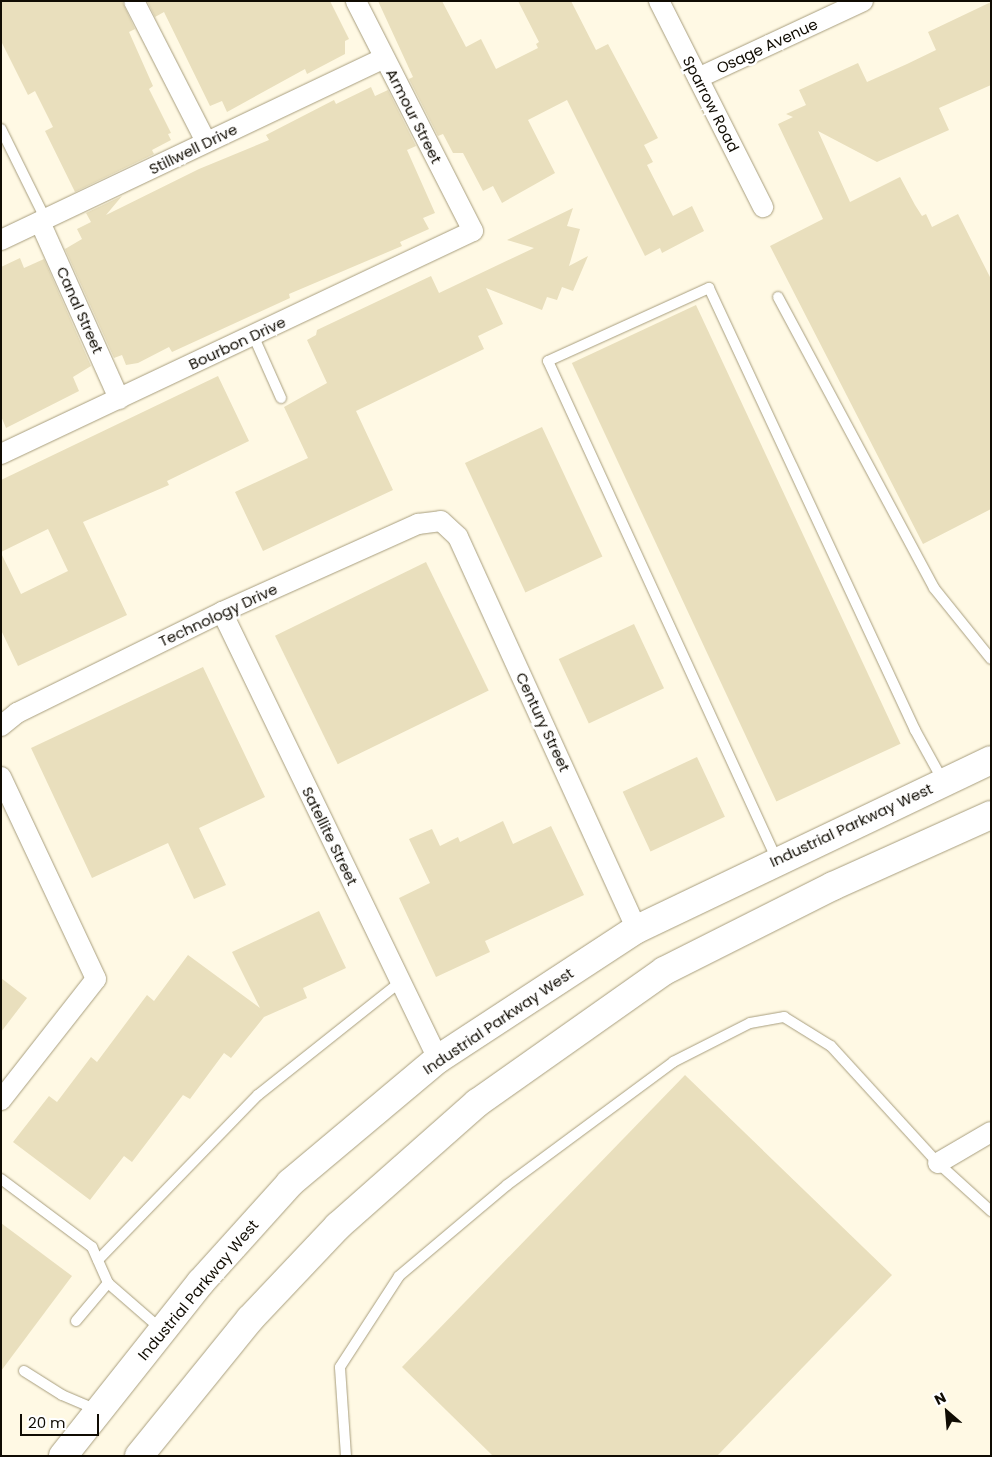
<!DOCTYPE html>
<style>
body{margin:0}
#map{position:relative;width:992px;height:1457px;overflow:hidden;background:#fff9e4;font-family:Poppins,sans-serif}
div>[style]{position:absolute}
.building>*{inset:0;background:#e9dfbd;transform-origin:0 0}
.roads{filter:drop-shadow(0 0 1px #a89e7e) drop-shadow(0 0 1px #a89e7e)}
.lane>*{height:10px;margin:-5px;padding:0 5px;transform-origin:5px;border-radius:5px;background:#fff}
.street>*{height:20px;margin:-10px;padding:0 10px;transform-origin:10px;border-radius:10px;background:#fff}
.secondary>*{height:28px;margin:-14px;padding:0 14px;transform-origin:14px;border-radius:14px;background:#fff}
span{translate:-50% -50%;white-space:nowrap;text-align:center;line-height:1.15;-webkit-text-stroke:5px #fff;paint-order:stroke}
.street-label{font-size:15px;color:#100c03}
.frame{position:absolute;inset:0;border:2px solid #100c03;pointer-events:none}
.north{position:absolute;left:922px;top:1387px;width:50px;height:50px;-webkit-text-stroke:4px #fff;paint-order:stroke;rotate:333deg;font-size:14px;font-weight:700;line-height:20px;text-align:center;color:#100c03}
.north::after{content:'';display:block;margin:auto;width:18px;height:22px;background:#100c03;clip-path:polygon(50% 0,100% 100%,50% 72%,0 100%)}
.scale{position:absolute;left:20px;top:1414px;width:79px;height:22px;box-sizing:border-box;border:2px solid #100c03;border-top:0;padding-left:6px;font-size:15px;line-height:18px;white-space:nowrap;color:#100c03;-webkit-text-stroke:4px #fff;paint-order:stroke}
</style>
<div id="map">
<div class="building">
<i style="clip-path:polygon(1px 1px,122px 1px,135px 29px,129px 32px,153px 86px,149px 89px,171px 133px,168px 134px,171px 140px,152px 150px,154px 154px,75px 192px,45px 131px,53px 127px,35px 91px,28px 95px,1px 41px)"></i>
<i style="clip-path:polygon(147px 1px,330px 1px,349px 39px,345px 41px,345px 54px,307px 74px,305px 69px,227px 112px,222px 101px,210px 106px,164px 12px,155px 17px)"></i>
<i style="clip-path:polygon(378px 1px,442px 1px,466px 47px,481px 39px,496px 69px,538px 48px,536px 44px,539px 42px,518px 1px,571px 1px,596px 50px,608px 44px,658px 138px,644px 145px,653px 162px,647px 165px,673px 216px,692px 206px,704px 231px,662px 253px,660px 248px,645px 256px,567px 100px,528px 120px,555px 173px,502px 203px,493px 186px,483px 191px,463px 153px,453px 153px,443px 134px,438px 136px,409px 79px,413px 77px)"></i>
<i style="clip-path:polygon(991px 2px,991px 85px,939px 108px,949px 130px,877px 162px,818px 131px,850px 202px,900px 177px,915px 205px,922px 216px,926px 214px,932px 227px,958px 214px,991px 279px,991px 509px,923px 544px,770px 246px,823px 219px,778px 124px,793px 117px,786px 114px,806px 105px,799px 90px,858px 63px,867px 82px,907px 64px,936px 50px,928px 32px)"></i>
<i style="clip-path:polygon(371px 87px,375px 96px,388px 90px,416px 146px,407px 150px,435px 213px,423px 218px,429px 229px,400px 242px,402px 246px,289px 294px,290px 298px,172px 352px,169px 347px,138px 363px,126px 365px,122px 355px,114px 358px,65px 249px,82px 239px,77px 229px,91px 222px,86px 213px,122px 196px,106px 215px,199px 169px,269px 140px,266px 135px,334px 100px,336px 104px)"></i>
<i style="clip-path:polygon(573px 208px,567px 226px,580px 229px,569px 266px,588px 256px,573px 291px,562px 287px,557px 300px,547px 297px,542px 310px,486px 288px,503px 324px,478px 336px,484px 349px,356px 411px,393px 490px,263px 551px,235px 492px,308px 458px,284px 407px,327px 383px,307px 340px,316px 335px,317px 330px,431px 276px,439px 293px,534px 248px,507px 240px)"></i>
<i style="clip-path:polygon(20px 258px,24px 268px,44px 259px,91px 366px,73px 377px,79px 391px,6px 428px,1px 416px,1px 267px)"></i>
<i style="left:696px;top:305px;width:484px;height:137px;rotate:65deg"></i>
<i style="clip-path:polygon(218px 376px,249px 441px,167px 481px,169px 485px,83px 522px,127px 615px,18px 666px,1px 630px,1px 553px,21px 594px,68px 571px,48px 529px,1px 552px,1px 480px)"></i>
<i style="left:542px;top:427px;width:143px;height:85px;rotate:65deg"></i>
<i style="left:426px;top:562px;width:143px;height:168px;rotate:64deg"></i>
<i style="left:634px;top:624px;width:71px;height:83px;rotate:65deg"></i>
<i style="clip-path:polygon(203px 667px,265px 797px,199px 828px,226px 885px,194px 899px,168px 843px,92px 878px,31px 748px)"></i>
<i style="left:697px;top:757px;width:66px;height:82px;rotate:65deg"></i>
<i style="clip-path:polygon(503px 821px,513px 844px,551px 826px,584px 895px,485px 941px,490px 952px,436px 977px,399px 898px,430px 883px,409px 839px,432px 829px,440px 846px,458px 837px,460px 842px)"></i>
<i style="clip-path:polygon(319px 911px,346px 968px,303px 988px,307px 998px,264px 1017px,231px 1058px,224px 1053px,190px 1099px,183px 1095px,132px 1162px,124px 1156px,90px 1200px,13px 1142px,49px 1096px,57px 1102px,91px 1057px,97px 1062px,147px 995px,154px 1001px,188px 955px,260px 1008px,232px 952px)"></i>
<i style="clip-path:polygon(1px 978px,27px 998px,1px 1032px)"></i>
<i style="clip-path:polygon(685px 1075px,892px 1275px,717px 1456px,493px 1456px,402px 1367px)"></i>
<i style="clip-path:polygon(1px 1223px,72px 1276px,1px 1371px)"></i>
</div>
<div class="roads">
<div class="lane">
<i style="left:1px;top:129px;width:102px;rotate:63.7deg"></i>
<i style="left:778px;top:297px;width:330px;rotate:61.8deg"></i>
<i style="left:934px;top:588px;width:91px;rotate:51.2deg"></i>
<i style="left:253px;top:335px;width:69px;rotate:66deg"></i>
<i style="left:777px;top:860px;width:549px;rotate:-114.65deg"></i>
<i style="left:548px;top:361px;width:177px;rotate:-24.4deg"></i>
<i style="left:709px;top:288px;width:488px;rotate:65deg"></i>
<i style="left:915px;top:730px;width:58px;rotate:61.2deg"></i>
<i style="left:1px;top:1179px;width:114px;rotate:36.8deg"></i>
<i style="left:92px;top:1247px;width:39px;rotate:66deg"></i>
<i style="left:108px;top:1283px;width:72px;rotate:41deg"></i>
<i style="left:98px;top:1260px;width:230px;rotate:-45.9deg"></i>
<i style="left:258px;top:1095px;width:181px;rotate:-38.5deg"></i>
<i style="left:76px;top:1321px;width:50px;rotate:-49.9deg"></i>
<i style="left:24px;top:1371px;width:45px;rotate:32.3deg"></i>
<i style="left:62px;top:1395px;width:39px;rotate:23deg"></i>
<i style="left:346px;top:1456px;width:89px;rotate:-93.9deg"></i>
<i style="left:340px;top:1367px;width:108px;rotate:-57deg"></i>
<i style="left:399px;top:1276px;width:141px;rotate:-40.1deg"></i>
<i style="left:507px;top:1185px;width:207px;rotate:-36.5deg"></i>
<i style="left:673px;top:1062px;width:86px;rotate:-26.9deg"></i>
<i style="left:750px;top:1023px;width:35px;rotate:-10deg"></i>
<i style="left:784px;top:1017px;width:55px;rotate:31.7deg"></i>
<i style="left:831px;top:1046px;width:159px;rotate:47.6deg"></i>
<i style="left:938px;top:1163px;width:72px;rotate:42.2deg"></i>
</div>
<div class="street">
<i style="left:134px;top:1px;width:158px;rotate:62.9deg"></i>
<i style="left:659px;top:1px;width:231px;rotate:63.2deg"></i>
<i style="left:698px;top:78px;width:182px;rotate:-25deg"></i>
<i style="left:40px;top:222px;width:194px;rotate:65.9deg"></i>
<i style="left:1px;top:240px;width:424px;rotate:-25.4deg"></i>
<i style="left:1px;top:454px;width:522px;rotate:-25.29deg"></i>
<i style="left:473px;top:231px;width:258px;rotate:-117deg"></i>
<i style="left:222px;top:612px;width:496px;rotate:64.2deg"></i>
<i style="left:1px;top:726px;width:21px;rotate:-39deg"></i>
<i style="left:17px;top:713px;width:229px;rotate:-26.2deg"></i>
<i style="left:222px;top:612px;width:215px;rotate:-24.2deg"></i>
<i style="left:418px;top:524px;width:23px;rotate:-7deg"></i>
<i style="left:441px;top:521px;width:23px;rotate:43deg"></i>
<i style="left:458px;top:537px;width:431px;rotate:65.5deg"></i>
<i style="left:1px;top:777px;width:223px;rotate:64.8deg"></i>
<i style="left:96px;top:979px;width:154px;rotate:128.1deg"></i>
<i style="left:938px;top:1163px;width:61px;rotate:-30.3deg"></i>
</div>
<div class="secondary">
<i style="left:63px;top:1456px;width:222px;rotate:-51.6deg"></i>
<i style="left:201px;top:1282px;width:133px;rotate:-48deg"></i>
<i style="left:290px;top:1183px;width:193px;rotate:-40deg"></i>
<i style="left:438px;top:1059px;width:238px;rotate:-33.2deg"></i>
<i style="left:637px;top:929px;width:392px;rotate:-25.5deg"></i>
<i style="left:139px;top:1456px;width:176px;rotate:-51deg"></i>
<i style="left:250px;top:1319px;width:128px;rotate:-46.6deg"></i>
<i style="left:338px;top:1226px;width:186px;rotate:-41.5deg"></i>
<i style="left:477px;top:1103px;width:229px;rotate:-35.2deg"></i>
<i style="left:664px;top:971px;width:189px;rotate:-26.7deg"></i>
<i style="left:833px;top:886px;width:173px;rotate:-24.2deg"></i>
</div>
</div>
<div class="street-label">
<span style="left:767px;top:46px;rotate:-25deg">Osage Avenue</span>
<span style="left:711px;top:104px;rotate:63deg">Sparrow Road</span>
<span style="left:414px;top:116px;rotate:63deg">Armour Street</span>
<span style="left:193px;top:149px;rotate:-26deg">Stillwell Drive</span>
<span style="left:80px;top:310px;rotate:66deg">Canal Street</span>
<span style="left:237px;top:343px;rotate:-25deg">Bourbon Drive</span>
<span style="left:218px;top:615px;rotate:-25deg">Technology Drive</span>
<span style="left:543px;top:722px;rotate:65deg">Century Street</span>
<span style="left:851px;top:825px;rotate:-25deg">Industrial Parkway West</span>
<span style="left:330px;top:836px;rotate:64deg">Satellite Street</span>
<span style="left:498px;top:1021px;rotate:-34deg">Industrial Parkway West</span>
<span style="left:198px;top:1290px;rotate:-50deg">Industrial Parkway West</span>
</div>
<div class="frame"></div>
<div class="north">N</div>
<div class="scale">20 m</div>
</div>
